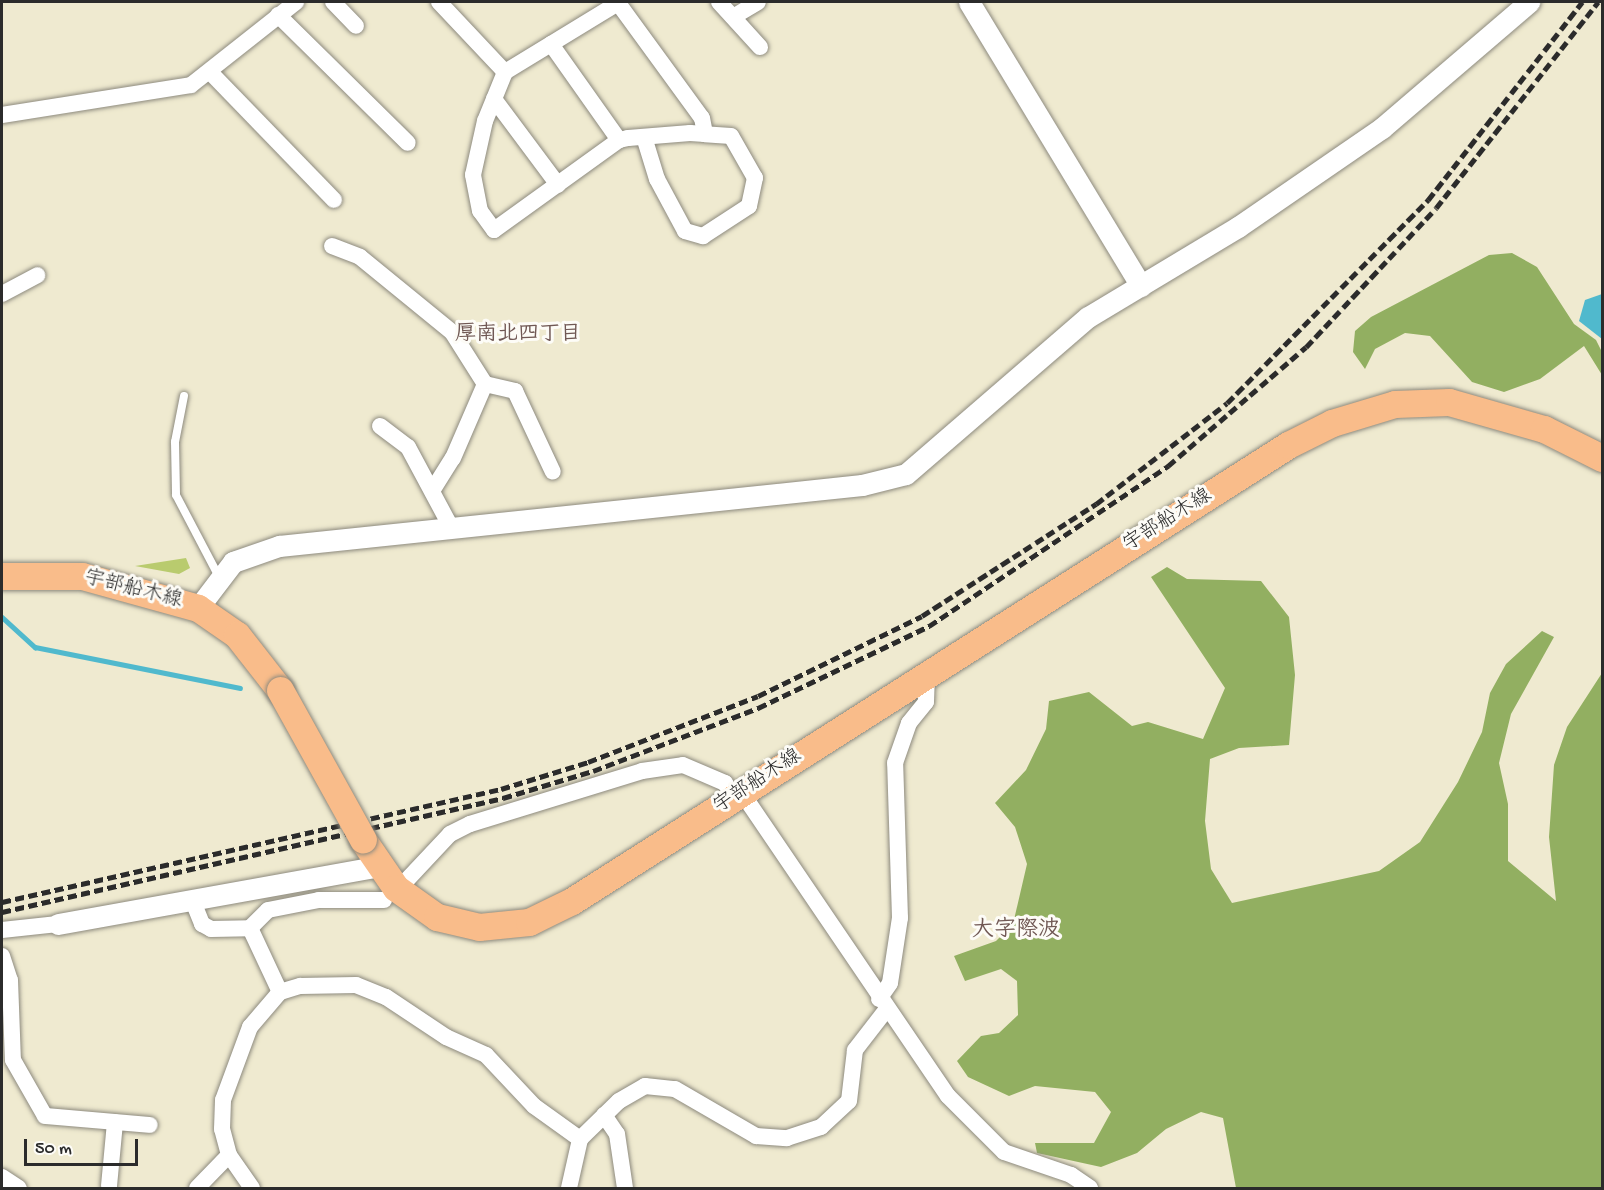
<!DOCTYPE html>
<meta charset="utf-8">
<style>
body{margin:0}
#map{position:relative;width:1604px;height:1190px;overflow:hidden;background:#efead0;font-family:"Gochi Hand","Klee One",sans-serif}
div>[style]{position:absolute}
.green>*{inset:0;background:#b9cb6e}
.forest>*{inset:0;background:#92af61}
.water>*{inset:0;background:#50b9cd}
.stream>*{height:4.5px;margin:-2.25px;padding:0 2.25px;transform-origin:2.25px;border-radius:2.25px;background:#50b9cd}
.roads{filter:drop-shadow(0 0 2px #8d8a7e) drop-shadow(0 0 2px #8d8a7e)}
.service>*{height:8px;margin:-4px;padding:0 4px;transform-origin:4px;border-radius:4px;background:#fff}
.minor>*{height:16px;margin:-8px;padding:0 8px;transform-origin:8px;border-radius:8px;background:#fff}
.tertiary>*{height:21px;margin:-10.5px;padding:0 10.5px;transform-origin:10.5px;border-radius:10.5px;background:#fff}
.primary>*{height:27px;margin:-13.5px;padding:0 13.5px;transform-origin:13.5px;border-radius:13.5px;background:#f9bc8a}
.rail>*{height:4.5px;margin-top:-2.25px;transform-origin:0;background:repeating-linear-gradient(90deg,#2b2b2b 0 9px,transparent 0 13.5px)}
.bridges{filter:drop-shadow(0 0 2px #8d8a7e) drop-shadow(0 0 2px #8d8a7e)}
.primary-bridge>*{height:27px;margin:-13.5px;padding:0 13.5px;transform-origin:13.5px;border-radius:13.5px;background:#f9bc8a}
span{translate:-50% -50%;white-space:nowrap;text-align:center;line-height:1.15;-webkit-text-stroke:6px #fdfcf7;paint-order:stroke}
.street-label{font-size:20px;color:#2b2b2b}
.neighbourhood-label{font-size:21px;color:#705854;font-weight:700}
.quarter-label{font-size:22px;color:#705854;font-weight:700}
.frame{position:absolute;inset:0;border:3px solid #2b2b2b;pointer-events:none}
.scale{position:absolute;left:24px;top:1139px;width:114px;height:27px;box-sizing:border-box;border:3px solid #2b2b2b;border-top:0;padding-left:8px;font-size:18px;line-height:21px;white-space:nowrap;color:#2b2b2b;-webkit-text-stroke:4px #fdfcf7;paint-order:stroke}
</style>
<div id="map">
<div class="green">
<i style="clip-path:polygon(186px 558px,190px 568px,179px 574px,135px 566px)"></i>
</div>
<div class="forest">
<i style="clip-path:polygon(1512px 253px,1537px 267px,1574px 324px,1596px 340px,1602px 352px,1602px 375px,1584px 346px,1540px 379px,1504px 392px,1472px 382px,1430px 336px,1405px 333px,1375px 349px,1365px 369px,1353px 352px,1355px 331px,1371px 317px,1489px 255px)"></i>
<i style="clip-path:polygon(1167px 567px,1187px 579px,1261px 581px,1289px 617px,1295px 675px,1289px 745px,1239px 748px,1210px 759px,1205px 821px,1211px 869px,1232px 903px,1379px 871px,1420px 842px,1458px 782px,1482px 732px,1490px 693px,1506px 664px,1542px 631px,1554px 637px,1511px 714px,1499px 763px,1508px 804px,1508px 861px,1556px 901px,1549px 837px,1554px 765px,1567px 727px,1602px 673px,1602px 1188px,1236px 1188px,1223px 1118px,1201px 1112px,1166px 1129px,1137px 1153px,1101px 1167px,1037px 1153px,1035px 1143px,1094px 1143px,1111px 1112px,1095px 1092px,1035px 1086px,1009px 1096px,968px 1077px,957px 1061px,981px 1036px,999px 1033px,1018px 1015px,1017px 981px,1001px 969px,965px 981px,954px 956px,996px 941px,1013px 924px,1027px 864px,1015px 827px,995px 803px,1026px 770px,1046px 729px,1049px 701px,1089px 692px,1132px 726px,1148px 722px,1203px 739px,1225px 688px,1151px 577px)"></i>
</div>
<div class="water">
<i style="clip-path:polygon(1602px 294px,1602px 339px,1579px 321px,1585px 300px)"></i>
</div>
<div class="stream">
<i style="left:2px;top:617px;width:45px;rotate:42.3deg"></i>
<i style="left:35px;top:647px;width:209px;rotate:11.3deg"></i>
</div>
<div class="roads">
<div class="service">
<i style="left:184px;top:396px;width:47px;rotate:101.1deg"></i>
<i style="left:175px;top:442px;width:53px;rotate:88.9deg"></i>
<i style="left:176px;top:495px;width:90px;rotate:62.3deg"></i>
</div>
<div class="minor">
<i style="left:333px;top:2px;width:33px;rotate:46deg"></i>
<i style="left:439px;top:2px;width:96px;rotate:46.7deg"></i>
<i style="left:719px;top:2px;width:61px;rotate:47.7deg"></i>
<i style="left:278px;top:15px;width:182px;rotate:44.6deg"></i>
<i style="left:733px;top:17px;width:29px;rotate:-31deg"></i>
<i style="left:551px;top:44px;width:118px;rotate:54.7deg"></i>
<i style="left:210px;top:72px;width:178px;rotate:45.9deg"></i>
<i style="left:494px;top:99px;width:107px;rotate:53.3deg"></i>
<i style="left:2px;top:115px;width:191px;rotate:-9deg"></i>
<i style="left:191px;top:85px;width:134px;rotate:-38.3deg"></i>
<i style="left:644px;top:137px;width:44px;rotate:72.8deg"></i>
<i style="left:657px;top:179px;width:59px;rotate:61.7deg"></i>
<i style="left:685px;top:231px;width:19px;rotate:16deg"></i>
<i style="left:703px;top:236px;width:55px;rotate:-33.1deg"></i>
<i style="left:749px;top:206px;width:29px;rotate:-78deg"></i>
<i style="left:755px;top:178px;width:48px;rotate:-119.7deg"></i>
<i style="left:731px;top:136px;width:26px;rotate:-176deg"></i>
<i style="left:705px;top:134px;width:15px;rotate:-176deg"></i>
<i style="left:690px;top:133px;width:62px;rotate:175.4deg"></i>
<i style="left:628px;top:138px;width:9px;rotate:167deg"></i>
<i style="left:619px;top:140px;width:154px;rotate:144.2deg"></i>
<i style="left:494px;top:230px;width:24px;rotate:-126deg"></i>
<i style="left:480px;top:211px;width:37px;rotate:-101deg"></i>
<i style="left:473px;top:175px;width:55px;rotate:-77.5deg"></i>
<i style="left:485px;top:121px;width:53px;rotate:-67.8deg"></i>
<i style="left:505px;top:72px;width:132px;rotate:-31.4deg"></i>
<i style="left:618px;top:3px;width:142px;rotate:53.9deg"></i>
<i style="left:702px;top:118px;width:16px;rotate:79deg"></i>
<i style="left:332px;top:246px;width:30px;rotate:21deg"></i>
<i style="left:360px;top:257px;width:119px;rotate:39.2deg"></i>
<i style="left:452px;top:332px;width:62px;rotate:57.6deg"></i>
<i style="left:485px;top:384px;width:31px;rotate:13deg"></i>
<i style="left:515px;top:391px;width:89px;rotate:64.9deg"></i>
<i style="left:2px;top:294px;width:40px;rotate:-28deg"></i>
<i style="left:380px;top:426px;width:35px;rotate:37deg"></i>
<i style="left:408px;top:447px;width:93px;rotate:61.8deg"></i>
<i style="left:432px;top:491px;width:39px;rotate:-58deg"></i>
<i style="left:453px;top:458px;width:81px;rotate:-66.6deg"></i>
<i style="left:742px;top:793px;width:366px;rotate:55.8deg"></i>
<i style="left:948px;top:1096px;width:79px;rotate:45deg"></i>
<i style="left:1004px;top:1152px;width:71px;rotate:18.9deg"></i>
<i style="left:1071px;top:1175px;width:23px;rotate:34deg"></i>
<i style="left:405px;top:882px;width:66px;rotate:-46.8deg"></i>
<i style="left:450px;top:834px;width:22px;rotate:-27deg"></i>
<i style="left:470px;top:824px;width:180px;rotate:-17.1deg"></i>
<i style="left:642px;top:771px;width:41px;rotate:-8.3deg"></i>
<i style="left:683px;top:765px;width:46px;rotate:23.2deg"></i>
<i style="left:725px;top:783px;width:17px;rotate:59deg"></i>
<i style="left:192px;top:899px;width:27px;rotate:68deg"></i>
<i style="left:202px;top:924px;width:10px;rotate:29deg"></i>
<i style="left:211px;top:929px;width:39px;rotate:-1deg"></i>
<i style="left:250px;top:928px;width:71px;rotate:64.9deg"></i>
<i style="left:250px;top:928px;width:25px;rotate:-45deg"></i>
<i style="left:268px;top:910px;width:52px;rotate:-11.1deg"></i>
<i style="left:319px;top:900px;width:65px"></i>
<i style="left:2px;top:930px;width:56px;rotate:-6.1deg"></i>
<i style="left:2px;top:956px;width:25px;rotate:72deg"></i>
<i style="left:10px;top:980px;width:80px;rotate:87.9deg"></i>
<i style="left:13px;top:1060px;width:64px;rotate:60.3deg"></i>
<i style="left:45px;top:1116px;width:105px;rotate:4.9deg"></i>
<i style="left:879px;top:999px;width:19px;rotate:-55deg"></i>
<i style="left:890px;top:983px;width:66px;rotate:-81.3deg"></i>
<i style="left:900px;top:918px;width:155px;rotate:-91.8deg"></i>
<i style="left:895px;top:763px;width:42px;rotate:-70.7deg"></i>
<i style="left:909px;top:723px;width:27px;rotate:-51deg"></i>
<i style="left:926px;top:702px;width:28px;rotate:-88deg"></i>
<i style="left:604px;top:1115px;width:23px;rotate:56deg"></i>
<i style="left:617px;top:1134px;width:55px;rotate:81.6deg"></i>
<i style="left:229px;top:1155px;width:40px;rotate:55.1deg"></i>
<i style="left:2px;top:1177px;width:20px;rotate:33deg"></i>
<i style="left:109px;top:1186px;width:64px;rotate:-84.6deg"></i>
<i style="left:197px;top:1188px;width:46px;rotate:-45.9deg"></i>
<i style="left:229px;top:1155px;width:27px;rotate:-105deg"></i>
<i style="left:222px;top:1129px;width:29px;rotate:-88deg"></i>
<i style="left:223px;top:1100px;width:78px;rotate:-69.7deg"></i>
<i style="left:250px;top:1027px;width:46px;rotate:-49.4deg"></i>
<i style="left:280px;top:992px;width:21px;rotate:-17deg"></i>
<i style="left:300px;top:986px;width:56px;rotate:-1deg"></i>
<i style="left:356px;top:985px;width:32px;rotate:22deg"></i>
<i style="left:386px;top:997px;width:72px;rotate:33.7deg"></i>
<i style="left:446px;top:1037px;width:44px;rotate:24.2deg"></i>
<i style="left:486px;top:1055px;width:70px;rotate:46.7deg"></i>
<i style="left:534px;top:1106px;width:57px;rotate:35.7deg"></i>
<i style="left:580px;top:1139px;width:54px;rotate:-44.3deg"></i>
<i style="left:619px;top:1101px;width:30px;rotate:-30deg"></i>
<i style="left:645px;top:1086px;width:30px;rotate:6deg"></i>
<i style="left:675px;top:1089px;width:94px;rotate:30.1deg"></i>
<i style="left:756px;top:1136px;width:31px;rotate:4deg"></i>
<i style="left:787px;top:1138px;width:36px;rotate:-18deg"></i>
<i style="left:821px;top:1127px;width:38px;rotate:-43deg"></i>
<i style="left:849px;top:1101px;width:51px;rotate:-83.3deg"></i>
<i style="left:855px;top:1050px;width:51px;rotate:-52.2deg"></i>
<i style="left:569px;top:1188px;width:50px;rotate:-77.3deg"></i>
</div>
<div class="tertiary">
<i style="left:969px;top:2px;width:332px;rotate:58.8deg"></i>
<i style="left:198px;top:608px;width:58px;rotate:-52.7deg"></i>
<i style="left:233px;top:562px;width:49px;rotate:-19.2deg"></i>
<i style="left:279px;top:546px;width:586px;rotate:-5.97deg"></i>
<i style="left:862px;top:485px;width:45px;rotate:-14deg"></i>
<i style="left:906px;top:474px;width:240px;rotate:-40.8deg"></i>
<i style="left:1088px;top:317px;width:175px;rotate:-31deg"></i>
<i style="left:1238px;top:227px;width:175px;rotate:-34.5deg"></i>
<i style="left:1382px;top:128px;width:194px;rotate:-40.6deg"></i>
<i style="left:58px;top:924px;width:326px;rotate:-10.2deg"></i>
</div>
<div class="primary">
<i style="left:2px;top:576px;width:80px"></i>
<i style="left:82px;top:576px;width:120px;rotate:15.4deg"></i>
<i style="left:198px;top:608px;width:47px;rotate:34.7deg"></i>
<i style="left:237px;top:635px;width:70px;rotate:52deg"></i>
<i style="left:363px;top:840px;width:58px;rotate:55.5deg"></i>
<i style="left:396px;top:888px;width:50px;rotate:35.3deg"></i>
<i style="left:437px;top:917px;width:43px;rotate:13.4deg"></i>
<i style="left:479px;top:927px;width:50px;rotate:-5.7deg"></i>
<i style="left:529px;top:922px;width:48px;rotate:-26deg"></i>
<i style="left:572px;top:901px;width:849px;rotate:-32.49deg"></i>
<i style="left:1288px;top:445px;width:49px;rotate:-26.6deg"></i>
<i style="left:1332px;top:423px;width:66px;rotate:-16.8deg"></i>
<i style="left:1395px;top:404px;width:54px;rotate:-2.1deg"></i>
<i style="left:1449px;top:402px;width:99px;rotate:15.9deg"></i>
<i style="left:1544px;top:429px;width:65px;rotate:26.6deg"></i>
</div>
</div>
<div class="rail">
<i style="left:2px;top:902px;width:512px;rotate:-12.76deg"></i>
<i style="left:501px;top:789px;width:91px;rotate:-17.2deg"></i>
<i style="left:588px;top:762px;width:182px;rotate:-21.2deg"></i>
<i style="left:758px;top:696px;width:182px;rotate:-26deg"></i>
<i style="left:922px;top:616px;width:207px;rotate:-32.8deg"></i>
<i style="left:1096px;top:504px;width:165px;rotate:-37.6deg"></i>
<i style="left:1227px;top:403px;width:286px;rotate:-45.3deg"></i>
<i style="left:1428px;top:200px;width:251px;rotate:-52.1deg"></i>
<i style="left:2px;top:912px;width:514px;rotate:-12.82deg"></i>
<i style="left:503px;top:798px;width:94px;rotate:-16.7deg"></i>
<i style="left:593px;top:771px;width:177px;rotate:-20.9deg"></i>
<i style="left:758px;top:708px;width:190px;rotate:-25.6deg"></i>
<i style="left:929px;top:626px;width:288px;rotate:-33.8deg"></i>
<i style="left:1168px;top:466px;width:182px;rotate:-40.8deg"></i>
<i style="left:1306px;top:347px;width:190px;rotate:-46.9deg"></i>
<i style="left:1436px;top:208px;width:262px;rotate:-51.8deg"></i>
</div>
<div class="bridges">
<div class="primary-bridge">
<i style="left:280px;top:690px;width:171px;rotate:61deg"></i>
</div>
</div>
<div class="street-label">
<span style="left:1168px;top:521px;rotate:-32deg">宇部船木線</span>
<span style="left:133px;top:590px;rotate:14deg">宇部船木線</span>
<span style="left:758px;top:782px;rotate:-33deg">宇部船木線</span>
</div>
<div class="neighbourhood-label">
<span style="left:518px;top:336px">厚南北四丁目</span>
</div>
<div class="quarter-label">
<span style="left:1016px;top:932px">大字際波</span>
</div>
<div class="frame"></div>
<div class="scale">50 m</div>
</div>
